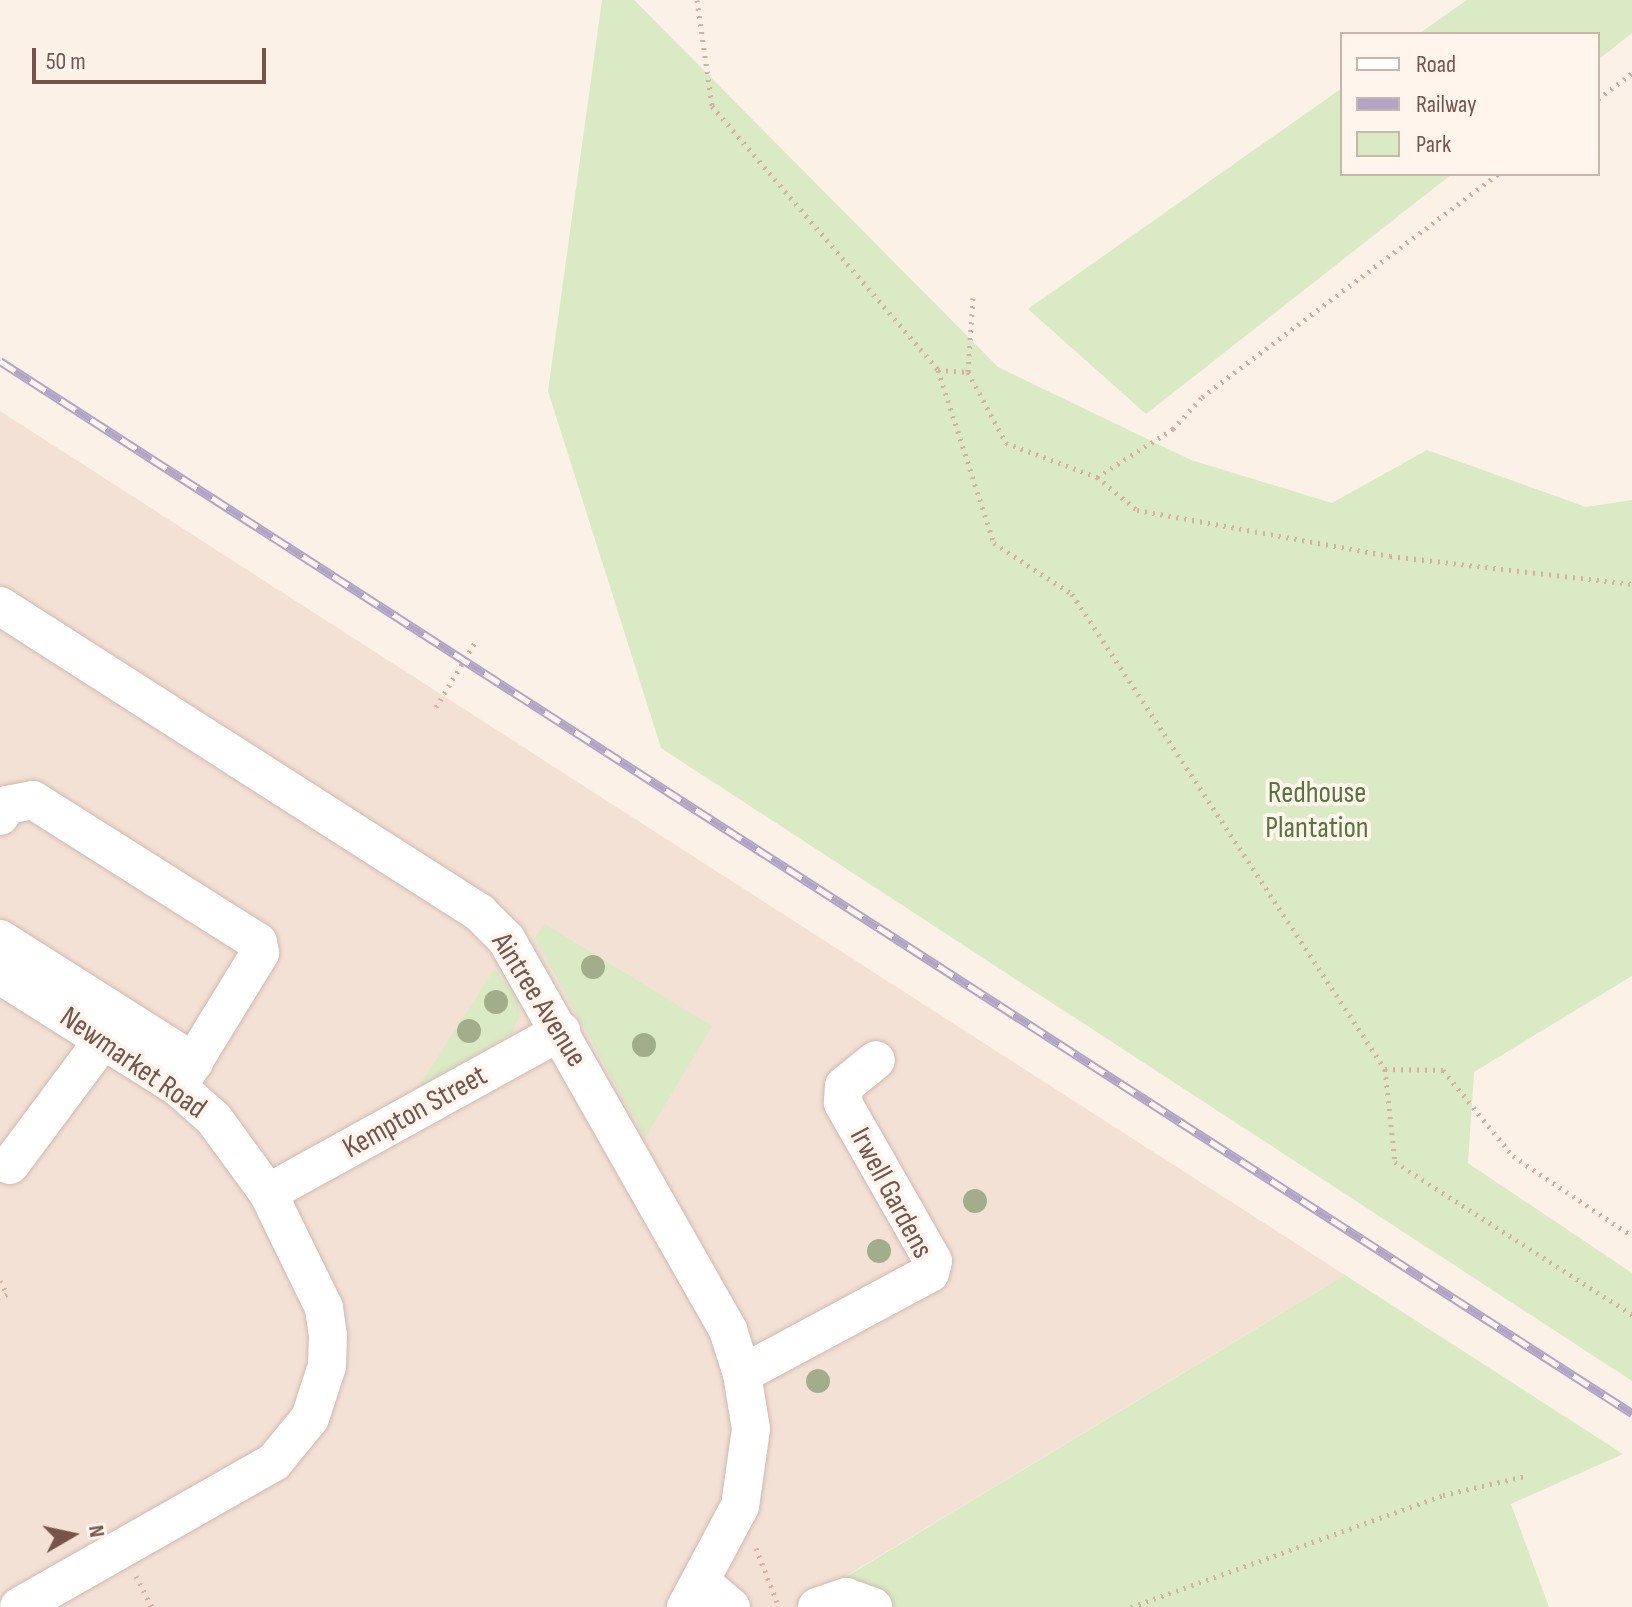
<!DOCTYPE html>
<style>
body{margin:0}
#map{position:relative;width:1632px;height:1607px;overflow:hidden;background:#fcf1e6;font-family:"Sofia Sans Condensed",sans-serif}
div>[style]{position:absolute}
.residential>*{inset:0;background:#f4e1d5}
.green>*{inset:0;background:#d9eac5}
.path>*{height:5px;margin-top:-2.5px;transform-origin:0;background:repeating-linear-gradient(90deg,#d7aea1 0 2px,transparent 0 8px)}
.roads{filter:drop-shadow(0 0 2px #d0b9af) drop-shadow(0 0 2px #d0b9af)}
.minor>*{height:38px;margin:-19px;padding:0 19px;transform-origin:19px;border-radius:19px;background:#fff}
.rail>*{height:9px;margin-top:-4.5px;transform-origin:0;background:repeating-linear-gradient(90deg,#fff5ed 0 18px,#b2a4c6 0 36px);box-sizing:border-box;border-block:2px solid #b2a4c6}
.trees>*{width:24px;height:24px;margin:-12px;border-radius:50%;background:#a2ad8b}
span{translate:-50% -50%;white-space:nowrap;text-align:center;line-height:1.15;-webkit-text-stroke:8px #fff5ed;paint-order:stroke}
.park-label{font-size:30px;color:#587540}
.street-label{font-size:30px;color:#76544b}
.legend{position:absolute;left:1340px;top:32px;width:260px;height:144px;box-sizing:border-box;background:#fff5ed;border:2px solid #c8b5ac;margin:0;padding:10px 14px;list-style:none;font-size:24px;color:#76544b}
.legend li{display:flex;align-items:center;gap:16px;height:40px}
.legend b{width:40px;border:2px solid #c8b5ac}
.north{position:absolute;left:32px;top:1495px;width:80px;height:80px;-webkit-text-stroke:6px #fff5ed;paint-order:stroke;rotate:81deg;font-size:22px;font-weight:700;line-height:32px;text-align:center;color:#76544b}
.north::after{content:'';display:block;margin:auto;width:28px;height:36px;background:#76544b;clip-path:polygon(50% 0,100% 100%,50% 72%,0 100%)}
.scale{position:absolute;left:32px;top:48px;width:234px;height:36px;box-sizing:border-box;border:4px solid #76544b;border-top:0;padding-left:10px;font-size:24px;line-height:28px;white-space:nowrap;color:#76544b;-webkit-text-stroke:6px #fff5ed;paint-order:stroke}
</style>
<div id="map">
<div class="residential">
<i style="clip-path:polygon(0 411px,1345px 1275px,795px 1607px,0 1607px)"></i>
</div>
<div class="green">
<i style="clip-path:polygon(602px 0,634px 0,998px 367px,1191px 460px,1332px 503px,1427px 450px,1586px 507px,1632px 500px,1632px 976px,1474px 1072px,1468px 1163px,1632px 1273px,1632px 1381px,661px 748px,548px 391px)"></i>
<i style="clip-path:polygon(1467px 0,1632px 0,1632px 33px,1598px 60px,1598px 34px,1418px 34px)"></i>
<i style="clip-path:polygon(1342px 88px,1342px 174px,1452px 174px,1146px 414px,1028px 309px)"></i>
<i style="clip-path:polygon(545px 924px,712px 1026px,645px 1138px,535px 938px)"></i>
<i style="clip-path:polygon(494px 969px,516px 997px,520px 1015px,512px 1033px,418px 1088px)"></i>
<i style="clip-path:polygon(1345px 1275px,1623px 1454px,1511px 1504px,1549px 1607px,822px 1607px,816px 1595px)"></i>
</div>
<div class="path">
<i style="left:697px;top:0;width:107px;rotate:81.9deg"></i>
<i style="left:712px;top:106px;width:348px;rotate:49.4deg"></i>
<i style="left:938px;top:370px;width:182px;rotate:72.1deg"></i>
<i style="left:994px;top:543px;width:93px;rotate:33.2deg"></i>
<i style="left:1072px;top:594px;width:569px;rotate:56.62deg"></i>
<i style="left:1385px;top:1069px;width:94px;rotate:83.9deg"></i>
<i style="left:1395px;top:1162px;width:282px;rotate:32.8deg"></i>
<i style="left:1598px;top:99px;width:43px;rotate:-37.4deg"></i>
<i style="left:973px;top:298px;width:74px;rotate:93.9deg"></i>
<i style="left:968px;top:372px;width:81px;rotate:61.8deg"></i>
<i style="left:1006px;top:443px;width:97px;rotate:20.5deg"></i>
<i style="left:1097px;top:477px;width:90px;rotate:-32.3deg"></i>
<i style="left:1173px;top:429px;width:43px;rotate:-47.8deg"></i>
<i style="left:1202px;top:397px;width:371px;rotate:-37deg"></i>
<i style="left:938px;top:370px;width:30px;rotate:4deg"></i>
<i style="left:1097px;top:477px;width:52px;rotate:39.5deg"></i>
<i style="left:1137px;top:510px;width:257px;rotate:10.3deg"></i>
<i style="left:1390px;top:556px;width:244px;rotate:6.6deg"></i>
<i style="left:436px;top:707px;width:79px;rotate:-58.9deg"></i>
<i style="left:1385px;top:1069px;width:58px;rotate:1deg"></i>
<i style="left:1443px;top:1070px;width:111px;rotate:50.9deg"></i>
<i style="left:1513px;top:1156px;width:143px;rotate:33.9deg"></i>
<i style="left:0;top:1281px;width:15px;rotate:62deg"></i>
<i style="left:7px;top:1294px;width:8px;rotate:150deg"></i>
<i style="left:756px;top:1548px;width:63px;rotate:68.7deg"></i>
<i style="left:136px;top:1576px;width:35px;rotate:63deg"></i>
<i style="left:1131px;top:1607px;width:331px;rotate:-19.7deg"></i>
<i style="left:1443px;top:1495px;width:85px;rotate:-12.9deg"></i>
</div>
<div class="roads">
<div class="minor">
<i style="left:0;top:606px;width:570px;rotate:32.6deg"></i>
<i style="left:480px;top:913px;width:37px;rotate:45deg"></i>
<i style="left:506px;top:939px;width:450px;rotate:60.4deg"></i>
<i style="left:728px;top:1330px;width:46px;rotate:72.3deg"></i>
<i style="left:742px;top:1374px;width:56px;rotate:80.7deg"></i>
<i style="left:751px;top:1429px;width:78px;rotate:98.1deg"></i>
<i style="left:740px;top:1506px;width:115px;rotate:118.1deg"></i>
<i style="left:0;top:816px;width:13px;rotate:-58deg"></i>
<i style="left:7px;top:805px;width:26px;rotate:-11deg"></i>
<i style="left:33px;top:800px;width:266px;rotate:32.3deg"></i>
<i style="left:258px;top:942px;width:11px;rotate:80deg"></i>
<i style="left:260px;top:953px;width:157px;rotate:121.5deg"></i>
<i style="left:0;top:939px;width:230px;rotate:32.4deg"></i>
<i style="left:0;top:975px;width:210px;rotate:32.2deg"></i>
<i style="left:178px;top:1087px;width:48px;rotate:41.6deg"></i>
<i style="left:214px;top:1119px;width:92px;rotate:53.9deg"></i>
<i style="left:268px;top:1193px;width:128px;rotate:64deg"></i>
<i style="left:324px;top:1308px;width:28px;rotate:82deg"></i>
<i style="left:328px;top:1336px;width:30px;rotate:92deg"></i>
<i style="left:327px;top:1366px;width:55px;rotate:108.1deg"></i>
<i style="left:310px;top:1418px;width:57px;rotate:129.3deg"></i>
<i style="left:274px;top:1462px;width:293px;rotate:150.4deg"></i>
<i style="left:10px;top:1165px;width:157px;rotate:-53.3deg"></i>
<i style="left:268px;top:1193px;width:335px;rotate:-28.9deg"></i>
<i style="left:742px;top:1374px;width:213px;rotate:-28.2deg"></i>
<i style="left:930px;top:1273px;width:12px;rotate:-76deg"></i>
<i style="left:933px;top:1261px;width:182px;rotate:-119.7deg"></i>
<i style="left:843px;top:1103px;width:17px;rotate:-87deg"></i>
<i style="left:844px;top:1086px;width:41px;rotate:-39.1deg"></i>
<i style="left:701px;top:1582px;width:39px;rotate:40deg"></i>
<i style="left:817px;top:1607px;width:31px;rotate:-19deg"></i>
<i style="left:846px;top:1597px;width:29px;rotate:20deg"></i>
</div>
</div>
<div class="rail">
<i style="left:0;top:361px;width:1942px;rotate:32.81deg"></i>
</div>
<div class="trees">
<i style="left:593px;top:967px"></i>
<i style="left:496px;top:1002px"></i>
<i style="left:469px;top:1031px"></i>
<i style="left:644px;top:1045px"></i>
<i style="left:975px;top:1201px"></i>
<i style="left:879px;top:1251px"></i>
<i style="left:818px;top:1381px"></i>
</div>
<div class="park-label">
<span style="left:1317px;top:810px">Redhouse<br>Plantation</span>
</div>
<div class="street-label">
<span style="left:539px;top:1000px;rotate:58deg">Aintree Avenue</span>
<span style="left:133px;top:1063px;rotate:35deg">Newmarket Road</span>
<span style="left:415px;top:1112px;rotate:-29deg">Kempton Street</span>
<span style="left:891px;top:1193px;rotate:62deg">Irwell Gardens</span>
</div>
<ul class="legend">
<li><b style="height:10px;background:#fff"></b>Road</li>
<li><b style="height:10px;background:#b2a4c6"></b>Railway</li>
<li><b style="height:22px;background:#d9eac5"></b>Park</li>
</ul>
<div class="north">N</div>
<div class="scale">50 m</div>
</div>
